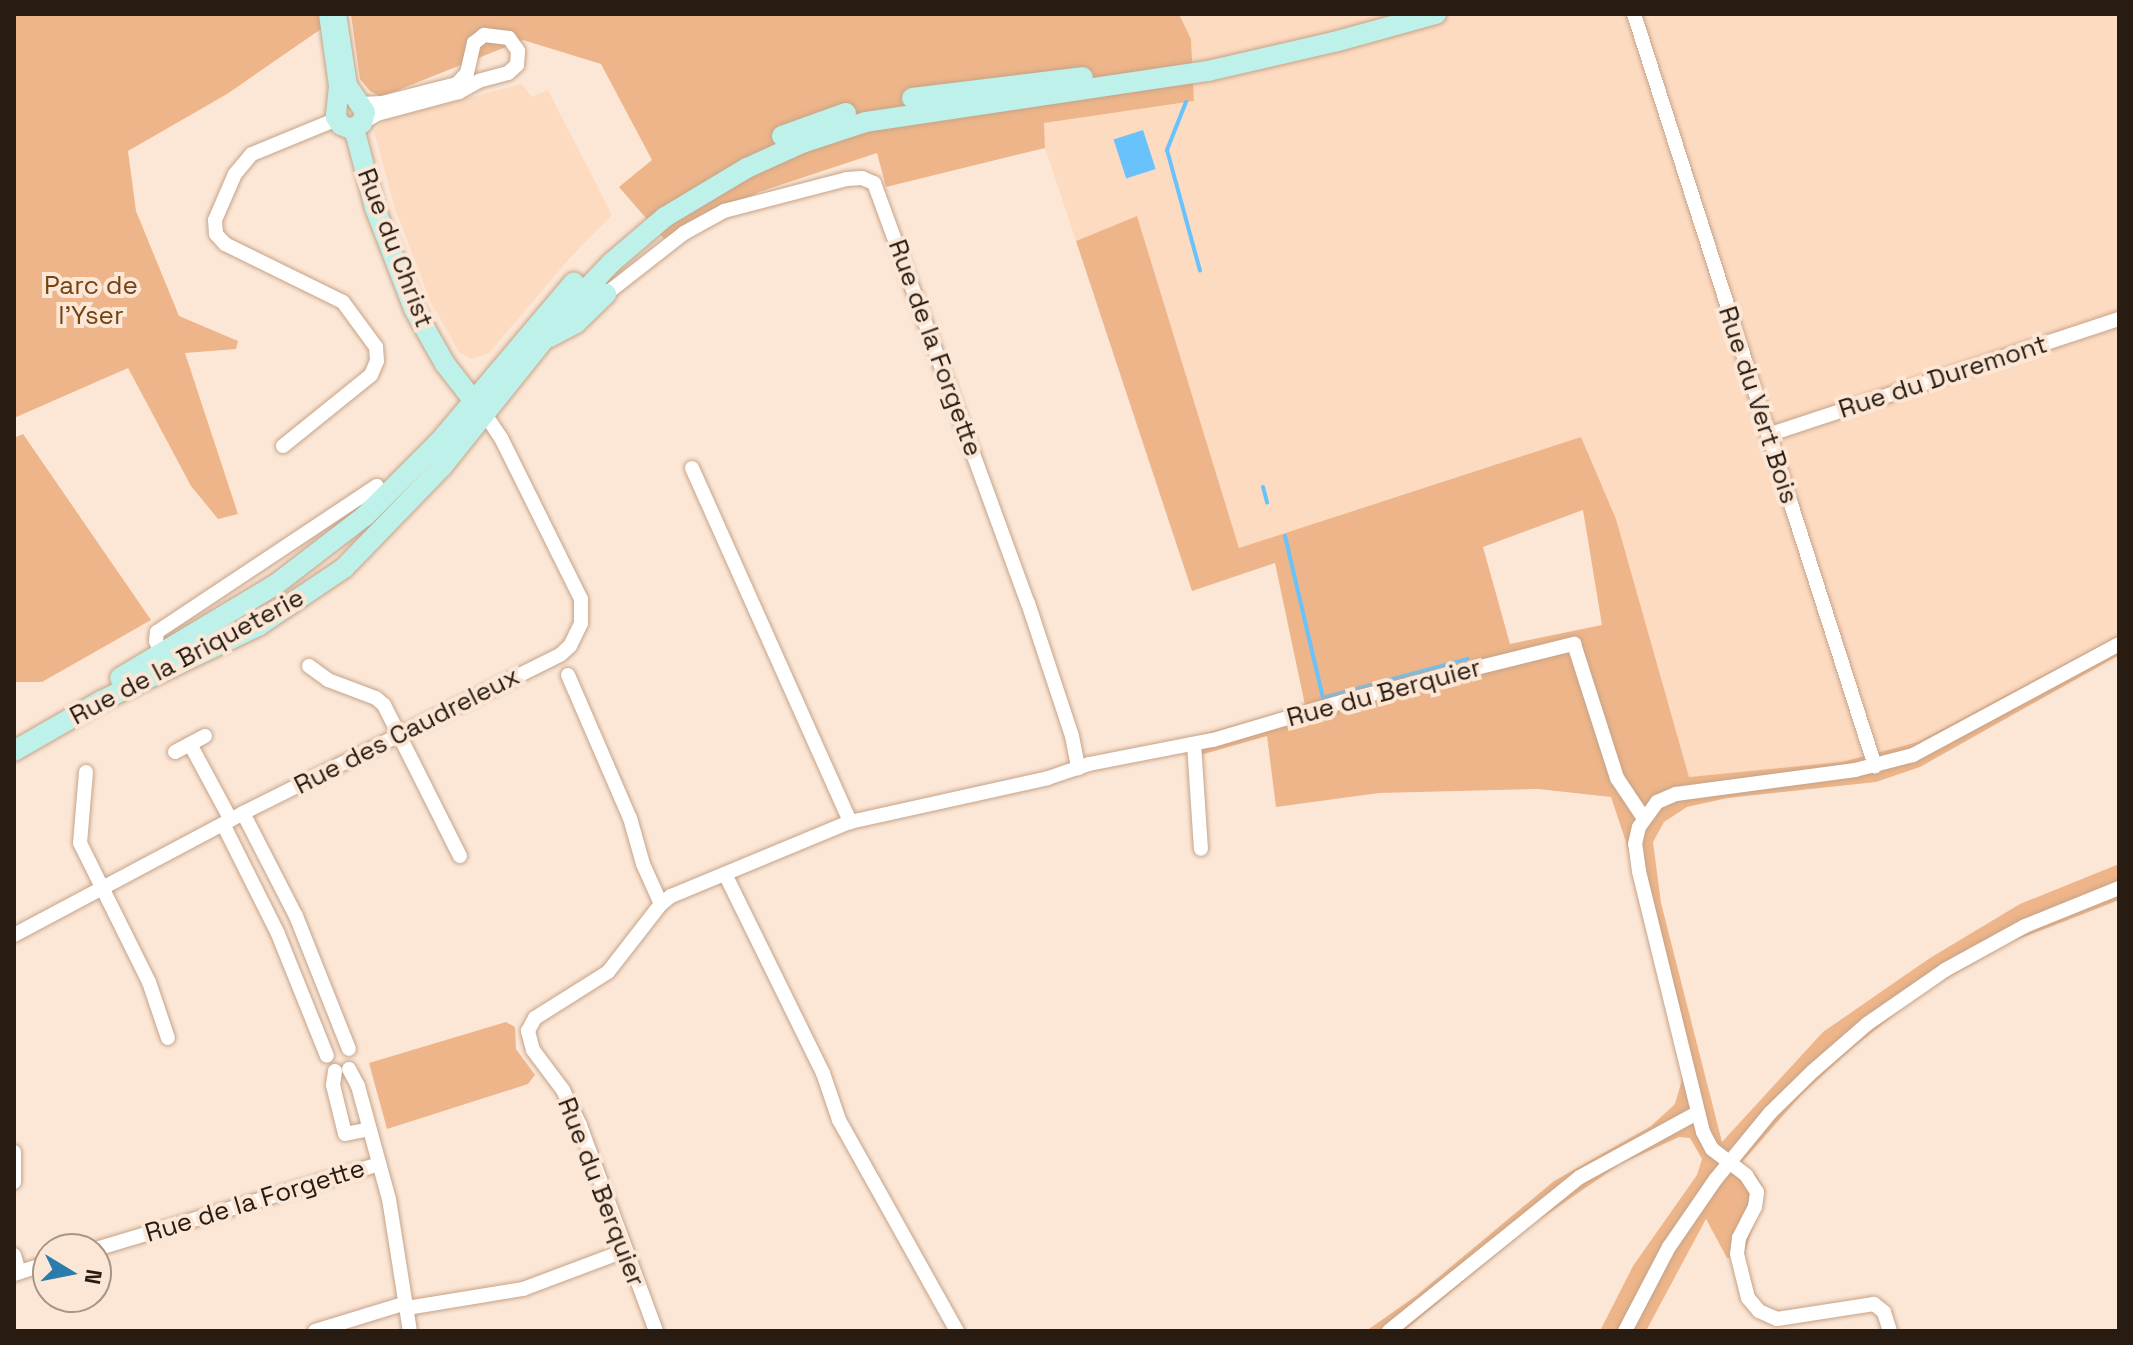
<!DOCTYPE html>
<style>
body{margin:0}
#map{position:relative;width:2133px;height:1345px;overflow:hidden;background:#fce7d6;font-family:"Space Grotesk",sans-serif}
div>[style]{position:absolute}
.built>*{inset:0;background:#fddbc1}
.green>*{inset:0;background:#edb589}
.water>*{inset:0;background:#68c2fc;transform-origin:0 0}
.stream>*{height:4px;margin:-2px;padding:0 2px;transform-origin:2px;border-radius:2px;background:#68c2fc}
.roads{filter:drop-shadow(0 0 2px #c5a389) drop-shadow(0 0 2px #c5a389)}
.street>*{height:14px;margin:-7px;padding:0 7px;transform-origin:7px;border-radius:7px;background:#fff}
.secondary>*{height:20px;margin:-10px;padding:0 10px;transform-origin:10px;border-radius:10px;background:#bef1e9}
span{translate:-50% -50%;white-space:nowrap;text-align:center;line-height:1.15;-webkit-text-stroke:8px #fce7d6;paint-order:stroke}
.street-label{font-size:26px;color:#281c12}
.park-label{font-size:26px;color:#744314}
.frame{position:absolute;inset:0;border:16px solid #281c12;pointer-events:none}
.north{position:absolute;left:32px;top:1233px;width:80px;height:80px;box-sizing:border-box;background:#fce7d6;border:2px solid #a79688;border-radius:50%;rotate:100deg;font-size:22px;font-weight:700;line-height:32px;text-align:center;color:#281c12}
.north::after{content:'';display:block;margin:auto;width:28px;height:36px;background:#297cac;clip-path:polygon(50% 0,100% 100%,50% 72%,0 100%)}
</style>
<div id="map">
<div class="built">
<i style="clip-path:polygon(1179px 14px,2119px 14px,2119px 635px,1918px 742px,1842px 762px,1689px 777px,1616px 519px,1581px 437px,1239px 548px,1137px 216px,1076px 241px,1045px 148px,1044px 123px,1194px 101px,1191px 39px)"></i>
<i style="clip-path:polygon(521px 84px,532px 97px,548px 90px,612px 215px,569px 259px,489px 353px,472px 359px,459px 352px,431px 303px,395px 209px,374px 131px,385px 120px)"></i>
</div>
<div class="green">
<i style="clip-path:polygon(14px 14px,319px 14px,324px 27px,227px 94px,128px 151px,136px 211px,179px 316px,238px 341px,236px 349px,185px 353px,238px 514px,218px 519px,191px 486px,128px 368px,14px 418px)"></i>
<i style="clip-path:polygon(351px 14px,1179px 14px,1191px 39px,1194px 101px,1044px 123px,1045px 148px,886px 187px,877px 153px,759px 192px,665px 240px,619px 187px,652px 160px,601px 64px,523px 40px,381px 97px,370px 91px,360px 79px)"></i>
<i style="clip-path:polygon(evenodd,1137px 216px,1239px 548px,1581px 437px,1616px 519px,1689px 777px,1842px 762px,1918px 742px,2119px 635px,2119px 655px,1920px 767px,1876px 782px,1727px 798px,1687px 807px,1664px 822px,1653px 842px,1661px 903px,1722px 1142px,1823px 1032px,1930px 958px,2020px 904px,2119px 864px,2119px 900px,2013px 941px,1921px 993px,1850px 1050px,1801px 1095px,1742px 1162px,1757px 1176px,1765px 1191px,1743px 1258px,1727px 1258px,1706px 1219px,1646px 1331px,1600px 1331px,1633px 1266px,1697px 1175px,1702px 1159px,1690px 1138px,1679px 1137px,1620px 1164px,1533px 1224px,1404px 1331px,1366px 1331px,1416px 1296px,1554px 1181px,1650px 1127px,1675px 1104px,1683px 1076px,1626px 842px,1611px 797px,1538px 789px,1379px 793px,1276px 807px,1267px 736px,1200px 755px,1197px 736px,1305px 705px,1275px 563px,1192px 591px,1076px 241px,1137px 216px,1583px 510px,1602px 625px,1510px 644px,1483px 547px,1583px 510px)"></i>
<i style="clip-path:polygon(23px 434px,151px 620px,42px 682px,14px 682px,14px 438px)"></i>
<i style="clip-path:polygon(506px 1022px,515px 1027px,516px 1049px,535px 1075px,528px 1084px,387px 1129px,369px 1063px)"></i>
</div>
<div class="water">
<i style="left:1143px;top:130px;width:41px;height:31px;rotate:72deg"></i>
</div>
<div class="stream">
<i style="left:1186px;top:102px;width:52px;rotate:111.6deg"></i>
<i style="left:1167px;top:150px;width:125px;rotate:74.7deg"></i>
<i style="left:1263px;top:487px;width:16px;rotate:75deg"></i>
<i style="left:1285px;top:536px;width:166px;rotate:76.8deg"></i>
<i style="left:1323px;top:698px;width:150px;rotate:-15.1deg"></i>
</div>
<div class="roads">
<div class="street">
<i style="left:1634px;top:14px;width:790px;rotate:72.23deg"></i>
<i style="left:361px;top:104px;width:21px;rotate:-3deg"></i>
<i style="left:382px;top:103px;width:77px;rotate:-14.2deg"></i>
<i style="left:457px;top:84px;width:15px;rotate:-48deg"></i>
<i style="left:467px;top:73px;width:31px;rotate:-77deg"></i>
<i style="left:474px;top:43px;width:13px;rotate:-39deg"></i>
<i style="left:484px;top:35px;width:25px;rotate:7deg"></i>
<i style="left:509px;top:38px;width:16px;rotate:55deg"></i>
<i style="left:518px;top:51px;width:14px;rotate:94deg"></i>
<i style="left:517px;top:65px;width:12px;rotate:138deg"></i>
<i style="left:508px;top:73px;width:30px;rotate:165deg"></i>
<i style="left:479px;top:81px;width:23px;rotate:151deg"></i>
<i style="left:459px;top:92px;width:85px;rotate:165deg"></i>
<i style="left:377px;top:114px;width:17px;rotate:149deg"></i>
<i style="left:606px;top:294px;width:99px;rotate:-38deg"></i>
<i style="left:684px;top:233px;width:46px;rotate:-28.8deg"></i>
<i style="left:724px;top:211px;width:127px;rotate:-14.6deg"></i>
<i style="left:847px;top:179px;width:15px;rotate:-4deg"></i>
<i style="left:862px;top:178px;width:13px;rotate:23deg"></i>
<i style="left:874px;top:183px;width:447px;rotate:69.9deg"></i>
<i style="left:1028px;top:603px;width:140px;rotate:71.7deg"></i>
<i style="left:1072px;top:736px;width:33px;rotate:79deg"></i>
<i style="left:1768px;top:435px;width:370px;rotate:-18.3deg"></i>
<i style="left:283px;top:446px;width:113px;rotate:-38.9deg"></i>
<i style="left:371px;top:375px;width:15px;rotate:-67deg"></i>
<i style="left:377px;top:361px;width:14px;rotate:-94deg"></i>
<i style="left:376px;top:347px;width:56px;rotate:-126.3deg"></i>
<i style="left:343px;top:302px;width:131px;rotate:-153.8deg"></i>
<i style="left:225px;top:244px;width:13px;rotate:-132deg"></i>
<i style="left:216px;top:234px;width:14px;rotate:-94deg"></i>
<i style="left:215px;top:220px;width:50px;rotate:-66.5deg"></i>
<i style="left:235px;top:174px;width:26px;rotate:-50deg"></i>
<i style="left:252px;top:154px;width:92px;rotate:-22.4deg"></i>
<i style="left:692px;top:468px;width:388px;rotate:65.9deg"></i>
<i style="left:162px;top:654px;width:14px;rotate:-115deg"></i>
<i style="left:156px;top:641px;width:9px;rotate:-84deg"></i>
<i style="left:157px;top:632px;width:264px;rotate:-33.6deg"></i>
<i style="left:309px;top:666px;width:24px;rotate:36deg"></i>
<i style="left:328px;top:680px;width:51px;rotate:20.6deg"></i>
<i style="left:376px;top:698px;width:11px;rotate:41deg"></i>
<i style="left:384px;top:705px;width:169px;rotate:63.3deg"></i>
<i style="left:568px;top:675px;width:156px;rotate:66.6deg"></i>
<i style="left:630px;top:818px;width:48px;rotate:74.2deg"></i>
<i style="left:643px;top:864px;width:44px;rotate:65.8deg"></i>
<i style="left:190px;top:744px;width:86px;rotate:61.7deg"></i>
<i style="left:1194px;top:744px;width:105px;rotate:86.2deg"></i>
<i style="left:175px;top:752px;width:34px;rotate:-28deg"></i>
<i style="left:86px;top:772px;width:71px;rotate:94.8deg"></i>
<i style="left:80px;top:843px;width:155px;rotate:63.6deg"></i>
<i style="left:149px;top:982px;width:59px;rotate:71.3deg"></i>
<i style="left:243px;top:813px;width:116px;rotate:62.8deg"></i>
<i style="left:296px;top:916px;width:143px;rotate:68.3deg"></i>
<i style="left:223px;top:824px;width:123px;rotate:63.4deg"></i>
<i style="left:278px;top:934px;width:131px;rotate:68.1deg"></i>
<i style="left:725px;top:874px;width:222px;rotate:63.8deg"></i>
<i style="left:823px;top:1073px;width:50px;rotate:71.2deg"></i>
<i style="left:839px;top:1120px;width:242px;rotate:60.8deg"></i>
<i style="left:14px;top:935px;width:259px;rotate:-28deg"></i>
<i style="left:243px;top:813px;width:354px;rotate:-26.5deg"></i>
<i style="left:560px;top:655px;width:13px;rotate:-42deg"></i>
<i style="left:570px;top:646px;width:25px;rotate:-64deg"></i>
<i style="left:581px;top:623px;width:24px;rotate:-90deg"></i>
<i style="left:581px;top:599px;width:180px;rotate:-116.4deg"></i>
<i style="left:501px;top:438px;width:29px;rotate:-124deg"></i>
<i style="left:349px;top:1069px;width:19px;rotate:62deg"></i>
<i style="left:358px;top:1086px;width:117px;rotate:74.7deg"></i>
<i style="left:389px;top:1199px;width:134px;rotate:81deg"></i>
<i style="left:335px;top:1071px;width:14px;rotate:98deg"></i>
<i style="left:333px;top:1085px;width:50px;rotate:76.2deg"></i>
<i style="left:345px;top:1134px;width:25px;rotate:-11deg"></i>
<i style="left:14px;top:1152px;width:30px;rotate:90deg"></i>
<i style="left:96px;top:1249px;width:295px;rotate:-16.7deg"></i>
<i style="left:14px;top:1255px;width:18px;rotate:74deg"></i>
<i style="left:14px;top:1274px;width:36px;rotate:-18deg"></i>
<i style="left:407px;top:1308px;width:118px;rotate:-9.3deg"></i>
<i style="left:523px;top:1289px;width:108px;rotate:-20.6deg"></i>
<i style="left:315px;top:1331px;width:95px;rotate:-17.1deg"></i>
<i style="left:656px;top:1331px;width:220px;rotate:-110.3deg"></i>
<i style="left:580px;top:1125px;width:39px;rotate:-116deg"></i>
<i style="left:563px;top:1090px;width:50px;rotate:-126.9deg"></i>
<i style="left:533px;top:1050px;width:20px;rotate:-105deg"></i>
<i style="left:528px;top:1031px;width:15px;rotate:-62deg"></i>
<i style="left:535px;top:1018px;width:86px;rotate:-32.2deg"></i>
<i style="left:608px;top:972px;width:86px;rotate:-52.1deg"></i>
<i style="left:661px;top:904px;width:13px;rotate:-39deg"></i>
<i style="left:671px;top:896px;width:194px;rotate:-22.5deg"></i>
<i style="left:850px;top:822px;width:203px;rotate:-12.5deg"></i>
<i style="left:1048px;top:778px;width:43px;rotate:-18.9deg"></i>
<i style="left:1089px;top:764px;width:126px;rotate:-11deg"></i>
<i style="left:1213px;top:740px;width:148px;rotate:-16.5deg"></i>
<i style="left:1355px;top:698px;width:226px;rotate:-13.9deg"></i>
<i style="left:1574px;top:644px;width:141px;rotate:72.2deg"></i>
<i style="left:1617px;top:778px;width:47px;rotate:56.3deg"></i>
<i style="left:1389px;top:1331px;width:245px;rotate:-38.9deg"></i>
<i style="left:1580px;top:1177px;width:133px;rotate:-28.7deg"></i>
<i style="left:1625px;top:1331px;width:95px;rotate:-62.4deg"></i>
<i style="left:1669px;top:1247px;width:81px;rotate:-55.5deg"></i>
<i style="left:1715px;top:1180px;width:87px;rotate:-50.6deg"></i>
<i style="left:1770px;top:1113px;width:60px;rotate:-44.3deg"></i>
<i style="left:1813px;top:1071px;width:72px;rotate:-41deg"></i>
<i style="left:1867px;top:1024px;width:95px;rotate:-34.7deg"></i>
<i style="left:1945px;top:970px;width:91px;rotate:-28.8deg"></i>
<i style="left:2025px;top:926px;width:101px;rotate:-22deg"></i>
<i style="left:1890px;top:1331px;width:20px;rotate:-108deg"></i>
<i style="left:1884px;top:1312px;width:13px;rotate:-141deg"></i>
<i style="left:1874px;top:1304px;width:98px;rotate:171.2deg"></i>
<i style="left:1777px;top:1319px;width:20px;rotate:-156deg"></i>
<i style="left:1759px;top:1311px;width:17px;rotate:-130deg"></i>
<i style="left:1748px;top:1298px;width:45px;rotate:-104deg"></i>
<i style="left:1737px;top:1254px;width:16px;rotate:-83deg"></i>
<i style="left:1739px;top:1238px;width:35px;rotate:-63deg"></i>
<i style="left:1755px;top:1207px;width:15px;rotate:-82deg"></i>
<i style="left:1757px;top:1192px;width:20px;rotate:-123deg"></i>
<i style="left:1746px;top:1175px;width:43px;rotate:-142.6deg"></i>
<i style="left:1712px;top:1149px;width:19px;rotate:-118deg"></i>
<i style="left:1703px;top:1132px;width:269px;rotate:-103.8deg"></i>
<i style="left:1639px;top:871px;width:27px;rotate:-98deg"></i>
<i style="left:1635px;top:844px;width:17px;rotate:-77deg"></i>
<i style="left:1639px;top:827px;width:31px;rotate:-54deg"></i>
<i style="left:1657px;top:802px;width:21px;rotate:-23deg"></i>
<i style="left:1676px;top:794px;width:181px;rotate:-7.6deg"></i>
<i style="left:1855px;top:770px;width:60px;rotate:-14.5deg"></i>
<i style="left:1913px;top:755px;width:234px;rotate:-28.3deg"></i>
</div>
<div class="secondary">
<i style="left:329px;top:14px;width:73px;rotate:82.1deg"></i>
<i style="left:339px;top:86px;width:31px;rotate:96deg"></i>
<i style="left:336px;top:117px;width:9px;rotate:58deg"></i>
<i style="left:341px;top:125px;width:11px;rotate:22deg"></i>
<i style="left:351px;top:129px;width:13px;rotate:-29deg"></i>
<i style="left:362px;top:123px;width:11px;rotate:-75deg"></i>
<i style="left:365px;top:112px;width:32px;rotate:-124deg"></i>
<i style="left:347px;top:85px;width:72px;rotate:-98.8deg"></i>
<i style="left:912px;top:98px;width:172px;rotate:-7deg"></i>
<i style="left:354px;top:128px;width:83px;rotate:75.3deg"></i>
<i style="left:375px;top:208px;width:108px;rotate:68.9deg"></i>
<i style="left:414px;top:309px;width:63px;rotate:60.6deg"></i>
<i style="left:445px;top:364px;width:58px;rotate:52deg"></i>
<i style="left:782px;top:136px;width:68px;rotate:-19.8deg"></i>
<i style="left:550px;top:337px;width:30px;rotate:-28deg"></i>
<i style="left:576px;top:323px;width:42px;rotate:-44deg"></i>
<i style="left:120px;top:678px;width:181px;rotate:-31deg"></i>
<i style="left:275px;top:585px;width:113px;rotate:-37.5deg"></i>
<i style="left:365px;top:516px;width:105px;rotate:-45deg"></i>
<i style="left:439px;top:442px;width:209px;rotate:-49.8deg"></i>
<i style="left:14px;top:751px;width:100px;rotate:-29.9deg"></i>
<i style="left:101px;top:701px;width:174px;rotate:-25.5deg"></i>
<i style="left:258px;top:626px;width:104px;rotate:-34deg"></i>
<i style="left:344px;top:568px;width:141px;rotate:-45.9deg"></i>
<i style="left:442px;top:467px;width:211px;rotate:-51.3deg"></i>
<i style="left:574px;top:302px;width:54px;rotate:-46.5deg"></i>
<i style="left:611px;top:263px;width:71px;rotate:-40.4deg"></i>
<i style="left:665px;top:217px;width:96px;rotate:-30.9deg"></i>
<i style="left:747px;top:168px;width:60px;rotate:-24.4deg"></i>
<i style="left:802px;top:143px;width:67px;rotate:-18.2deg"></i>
<i style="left:866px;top:122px;width:346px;rotate:-8.5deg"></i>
<i style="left:1208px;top:71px;width:129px;rotate:-13deg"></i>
<i style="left:1334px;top:42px;width:106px;rotate:-15.4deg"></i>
</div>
</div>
<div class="street-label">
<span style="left:395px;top:248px;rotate:69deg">Rue du Christ</span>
<span style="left:935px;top:348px;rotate:70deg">Rue de la Forgette</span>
<span style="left:1943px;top:377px;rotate:-18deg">Rue du Duremont</span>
<span style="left:1758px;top:405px;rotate:72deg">Rue du Vert Bois</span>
<span style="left:187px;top:657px;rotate:-28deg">Rue de la Briqueterie</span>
<span style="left:1384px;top:693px;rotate:-15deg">Rue du Berquier</span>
<span style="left:407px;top:731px;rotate:-27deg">Rue des Caudreleux</span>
<span style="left:601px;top:1192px;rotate:69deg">Rue du Berquier</span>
<span style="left:255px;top:1201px;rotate:-17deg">Rue de la Forgette</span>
</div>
<div class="park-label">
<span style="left:91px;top:301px">Parc de<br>l'Yser</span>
</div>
<div class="frame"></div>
<div class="north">N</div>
</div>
